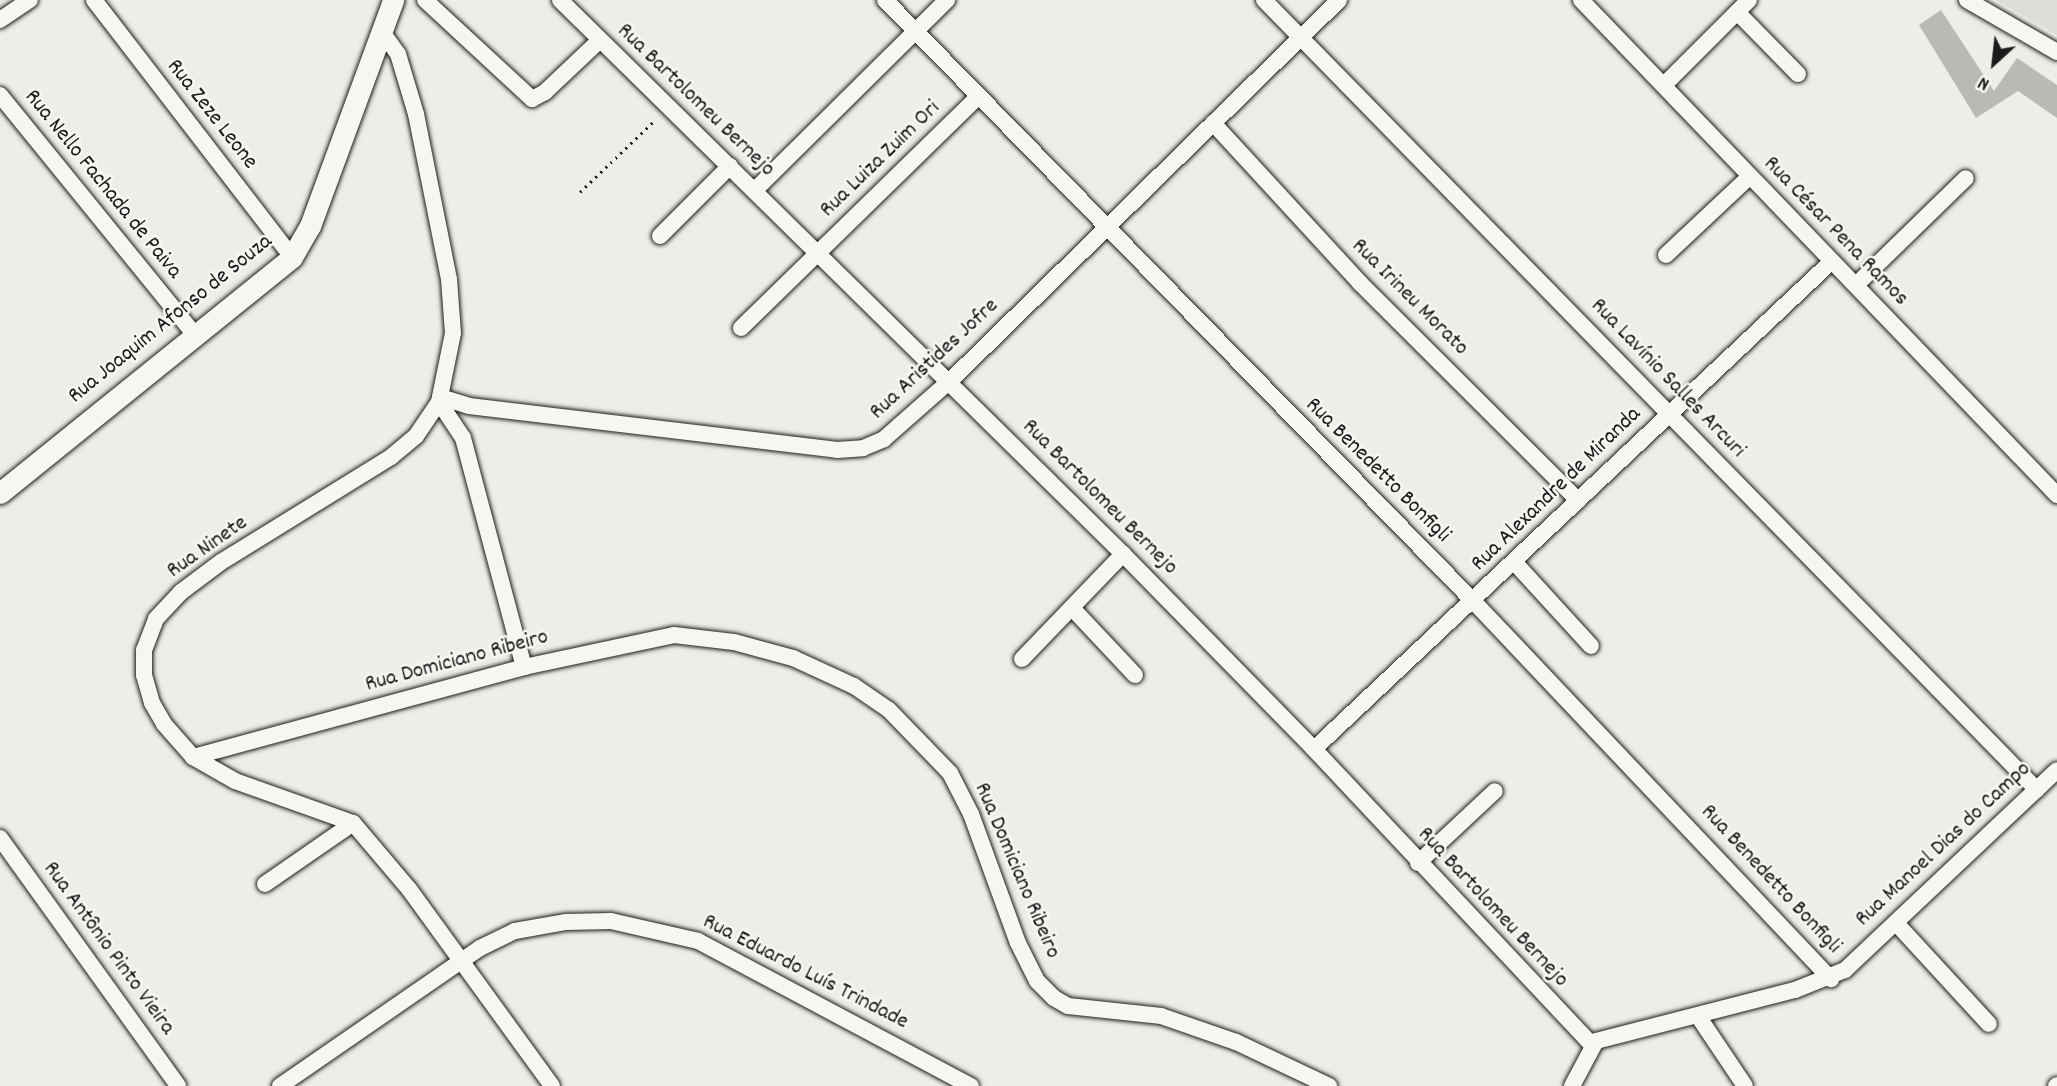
<!DOCTYPE html>
<meta charset="utf-8">
<style>
body{margin:0}
#map{position:relative;width:2057px;height:1086px;overflow:hidden;background:#edede9;font-family:Dekko,sans-serif}
div>[style]{position:absolute}
.built>*{inset:0;background:#ddddda}
.building>*{inset:0;background:#b9b9b6}
.path>*{height:2.5px;margin-top:-1.25px;transform-origin:0;background:repeating-linear-gradient(90deg,#1c1c1c 0 2px,transparent 0 7px)}
.roads{filter:drop-shadow(0 0 2px #1c1c1c) drop-shadow(0 0 2px #1c1c1c)}
.street>*{height:16px;margin:-8px;padding:0 8px;transform-origin:8px;border-radius:8px;background:#f6f6f2}
.secondary>*{height:21px;margin:-10.5px;padding:0 10.5px;transform-origin:10.5px;border-radius:10.5px;background:#f6f6f2}
span{translate:-50% -50%;white-space:nowrap;text-align:center;line-height:1.15;-webkit-text-stroke:5px #f6f6f2;paint-order:stroke}
.street-label{font-size:23px;color:#1c1c1c}
.north{position:absolute;left:1959px;top:28px;width:70px;height:70px;-webkit-text-stroke:5px #f6f6f2;paint-order:stroke;rotate:207deg;font-size:19px;font-weight:700;line-height:28px;text-align:center;color:#1c1c1c}
.north::after{content:'';display:block;margin:auto;width:24px;height:32px;background:#1c1c1c;clip-path:polygon(50% 0,100% 100%,50% 72%,0 100%)}
</style>
<div id="map">
<div class="built">
<i style="clip-path:polygon(1996px 0,2057px 0,2057px 35px)"></i>
</div>
<div class="building">
<i style="clip-path:polygon(1941px 10px,1994px 91px,2017px 58px,2057px 85px,2057px 118px,2018px 91px,1976px 118px,1919px 25px)"></i>
</div>
<div class="path">
<i style="left:580px;top:192px;width:105px;rotate:-43.8deg"></i>
</div>
<div class="roads">
<div class="street">
<i style="left:94px;top:0;width:324px;rotate:52.4deg"></i>
<i style="left:425px;top:0;width:146px;rotate:42.8deg"></i>
<i style="left:532px;top:99px;width:15px;rotate:-28deg"></i>
<i style="left:545px;top:92px;width:74px;rotate:-43.4deg"></i>
<i style="left:560px;top:0;width:790px;rotate:44.54deg"></i>
<i style="left:1123px;top:554px;width:273px;rotate:45.6deg"></i>
<i style="left:1314px;top:749px;width:405px;rotate:46.8deg"></i>
<i style="left:885px;top:0;width:844px;rotate:45.62deg"></i>
<i style="left:1475px;top:603px;width:518px;rotate:46.57deg"></i>
<i style="left:1264px;top:0;width:1105px;rotate:45.62deg"></i>
<i style="left:1581px;top:0;width:687px;rotate:46.12deg"></i>
<i style="left:1967px;top:0;width:104px;rotate:30deg"></i>
<i style="left:1737px;top:12px;width:87px;rotate:45.5deg"></i>
<i style="left:0;top:20px;width:36px;rotate:-34deg"></i>
<i style="left:382px;top:32px;width:27px;rotate:54deg"></i>
<i style="left:398px;top:54px;width:63px;rotate:73.3deg"></i>
<i style="left:416px;top:114px;width:168px;rotate:78.7deg"></i>
<i style="left:449px;top:279px;width:54px;rotate:85.8deg"></i>
<i style="left:453px;top:333px;width:70px;rotate:101.5deg"></i>
<i style="left:439px;top:402px;width:41px;rotate:124.1deg"></i>
<i style="left:416px;top:436px;width:33px;rotate:140deg"></i>
<i style="left:391px;top:457px;width:200px;rotate:148.3deg"></i>
<i style="left:221px;top:562px;width:50px;rotate:143.1deg"></i>
<i style="left:181px;top:592px;width:37px;rotate:133deg"></i>
<i style="left:156px;top:619px;width:33px;rotate:111deg"></i>
<i style="left:144px;top:650px;width:25px;rotate:90deg"></i>
<i style="left:144px;top:675px;width:29px;rotate:74deg"></i>
<i style="left:152px;top:703px;width:24px;rotate:60deg"></i>
<i style="left:164px;top:724px;width:44px;rotate:48.7deg"></i>
<i style="left:193px;top:757px;width:48px;rotate:29.7deg"></i>
<i style="left:235px;top:781px;width:125px;rotate:19.6deg"></i>
<i style="left:353px;top:823px;width:87px;rotate:49.7deg"></i>
<i style="left:409px;top:889px;width:243px;rotate:54deg"></i>
<i style="left:1664px;top:85px;width:120px;rotate:-45deg"></i>
<i style="left:0;top:95px;width:311px;rotate:50.9deg"></i>
<i style="left:1213px;top:123px;width:217px;rotate:47.4deg"></i>
<i style="left:1360px;top:283px;width:308px;rotate:44.9deg"></i>
<i style="left:756px;top:189px;width:269px;rotate:-44.7deg"></i>
<i style="left:660px;top:236px;width:99px;rotate:-45deg"></i>
<i style="left:1666px;top:255px;width:114px;rotate:-43.2deg"></i>
<i style="left:1856px;top:285px;width:153px;rotate:-44.2deg"></i>
<i style="left:741px;top:328px;width:332px;rotate:-44.3deg"></i>
<i style="left:440px;top:397px;width:30px;rotate:17deg"></i>
<i style="left:469px;top:406px;width:371px;rotate:6.8deg"></i>
<i style="left:837px;top:450px;width:26px;rotate:-4deg"></i>
<i style="left:863px;top:448px;width:23px;rotate:-23deg"></i>
<i style="left:884px;top:439px;width:89px;rotate:-41.4deg"></i>
<i style="left:951px;top:380px;width:543px;rotate:-44.4deg"></i>
<i style="left:439px;top:402px;width:43px;rotate:56.3deg"></i>
<i style="left:463px;top:438px;width:237px;rotate:75.1deg"></i>
<i style="left:1516px;top:564px;width:111px;rotate:47.6deg"></i>
<i style="left:1072px;top:608px;width:92px;rotate:46.8deg"></i>
<i style="left:1022px;top:659px;width:146px;rotate:-46.1deg"></i>
<i style="left:1314px;top:749px;width:710px;rotate:-43.29deg"></i>
<i style="left:193px;top:757px;width:343px;rotate:-15.2deg"></i>
<i style="left:524px;top:667px;width:153px;rotate:-12deg"></i>
<i style="left:674px;top:635px;width:60px;rotate:6.7deg"></i>
<i style="left:734px;top:642px;width:61px;rotate:15.2deg"></i>
<i style="left:793px;top:658px;width:67px;rotate:24.7deg"></i>
<i style="left:854px;top:686px;width:42px;rotate:34.4deg"></i>
<i style="left:889px;top:710px;width:88px;rotate:45.9deg"></i>
<i style="left:950px;top:773px;width:46px;rotate:62.9deg"></i>
<i style="left:971px;top:814px;width:137px;rotate:70deg"></i>
<i style="left:1018px;top:943px;width:42px;rotate:63.4deg"></i>
<i style="left:1037px;top:981px;width:24px;rotate:45deg"></i>
<i style="left:1054px;top:998px;width:16px;rotate:30deg"></i>
<i style="left:1068px;top:1006px;width:94px;rotate:6.1deg"></i>
<i style="left:1161px;top:1016px;width:79px;rotate:19.1deg"></i>
<i style="left:1236px;top:1042px;width:103px;rotate:25.3deg"></i>
<i style="left:0;top:838px;width:305px;rotate:54.3deg"></i>
<i style="left:1418px;top:863px;width:105px;rotate:-43.1deg"></i>
<i style="left:265px;top:884px;width:107px;rotate:-34.7deg"></i>
<i style="left:1896px;top:923px;width:137px;rotate:47.4deg"></i>
<i style="left:1698px;top:1016px;width:84px;rotate:56.1deg"></i>
<i style="left:280px;top:1086px;width:243px;rotate:-34.6deg"></i>
<i style="left:480px;top:948px;width:39px;rotate:-26deg"></i>
<i style="left:515px;top:931px;width:52px;rotate:-10deg"></i>
<i style="left:566px;top:922px;width:45px;rotate:-1.3deg"></i>
<i style="left:611px;top:921px;width:89px;rotate:12.9deg"></i>
<i style="left:698px;top:941px;width:309px;rotate:28deg"></i>
<i style="left:1572px;top:1086px;width:51px;rotate:-61.9deg"></i>
<i style="left:1596px;top:1041px;width:205px;rotate:-14.4deg"></i>
<i style="left:1795px;top:990px;width:54px;rotate:-21.8deg"></i>
<i style="left:1845px;top:970px;width:291px;rotate:-43.3deg"></i>
<i style="left:2056px;top:1086px;width:1px;rotate:-45deg"></i>
</div>
<div class="secondary">
<i style="left:0;top:493px;width:375px;rotate:-38.9deg"></i>
<i style="left:292px;top:257px;width:36px;rotate:-60deg"></i>
<i style="left:310px;top:226px;width:241px;rotate:-69.8deg"></i>
</div>
</div>
<div class="street-label">
<span style="left:695px;top:101px;rotate:44deg">Rua Bartolomeu Bernejo</span>
<span style="left:211px;top:115px;rotate:52deg">Rua Zeze Leone</span>
<span style="left:881px;top:160px;rotate:-44deg">Rua Luiza Zuim Ori</span>
<span style="left:102px;top:185px;rotate:51deg">Rua Nello Fachada de Paiva</span>
<span style="left:1835px;top:232px;rotate:46deg">Rua César Pena Ramos</span>
<span style="left:1409px;top:298px;rotate:45deg">Rua Irineu Morato</span>
<span style="left:171px;top:320px;rotate:-39deg">Rua Joaquim Afonso de Souza</span>
<span style="left:935px;top:360px;rotate:-43deg">Rua Aristides Jofre</span>
<span style="left:1667px;top:379px;rotate:46deg">Rua Lavínio Salles Arcuri</span>
<span style="left:1377px;top:471px;rotate:45deg">Rua Benedetto Bonfigli</span>
<span style="left:1557px;top:490px;rotate:-44deg">Rua Alexandre de Miranda</span>
<span style="left:1099px;top:498px;rotate:45deg">Rua Bartolomeu Bernejo</span>
<span style="left:208px;top:548px;rotate:-35deg">Rua Ninete</span>
<span style="left:457px;top:662px;rotate:-15deg">Rua Domiciano Ribeiro</span>
<span style="left:1944px;top:845px;rotate:-43deg">Rua Manoel Dias do Campo</span>
<span style="left:1016px;top:871px;rotate:67deg">Rua Domiciano Ribeiro</span>
<span style="left:1770px;top:880px;rotate:47deg">Rua Benedetto Bonfigli</span>
<span style="left:1492px;top:908px;rotate:47deg">Rua Bartolomeu Bernejo</span>
<span style="left:108px;top:949px;rotate:54deg">Rua Antônio Pinto Vieira</span>
<span style="left:805px;top:973px;rotate:27deg">Rua Eduardo Luís Trindade</span>
</div>
<div class="north">N</div>
</div>
